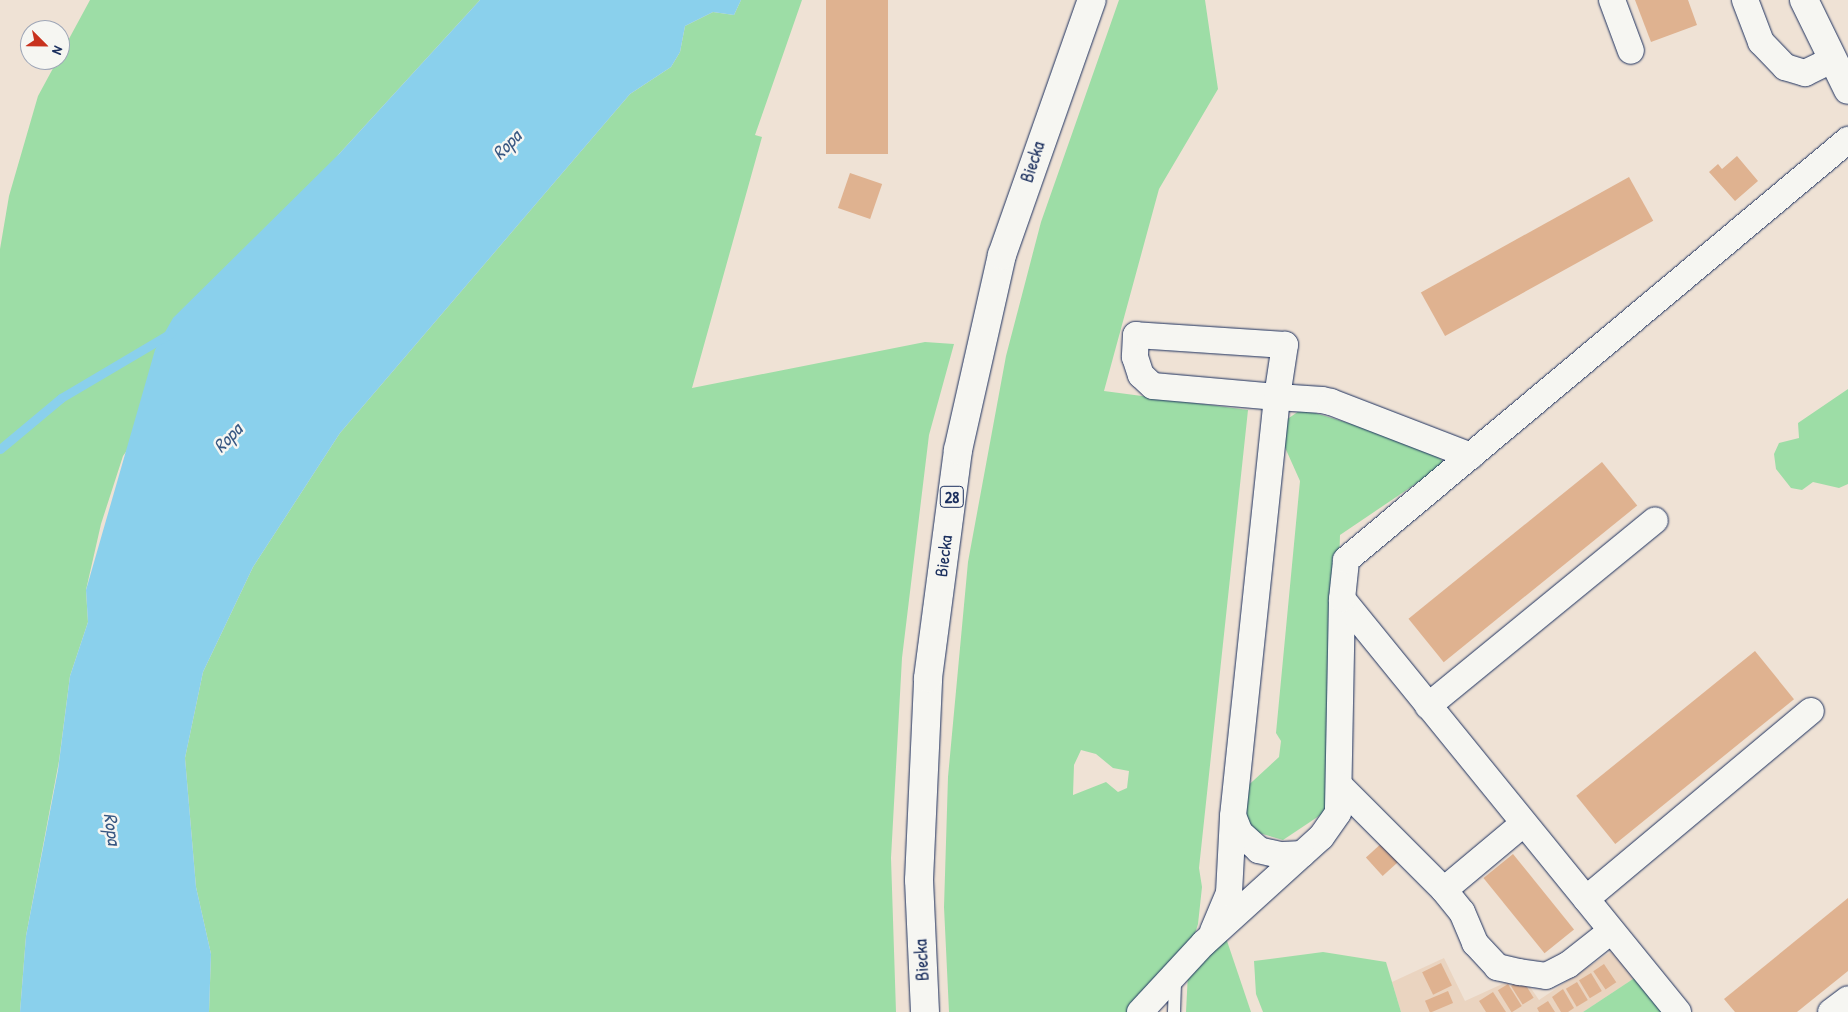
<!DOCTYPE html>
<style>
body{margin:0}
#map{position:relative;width:1848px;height:1012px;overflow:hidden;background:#efe2d5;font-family:"Patrick Hand",sans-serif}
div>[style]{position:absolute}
.built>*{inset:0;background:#ead4c0}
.green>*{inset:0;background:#9ddda6}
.water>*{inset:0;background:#8ad0ec}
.stream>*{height:9px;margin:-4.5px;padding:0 4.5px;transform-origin:4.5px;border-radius:4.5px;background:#8ad0ec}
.building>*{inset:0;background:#dfb290;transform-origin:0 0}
.roads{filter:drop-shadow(0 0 1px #1b2f5e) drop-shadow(0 0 1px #1b2f5e)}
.lane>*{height:12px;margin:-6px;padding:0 6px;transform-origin:6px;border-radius:6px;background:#f6f6f2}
.street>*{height:26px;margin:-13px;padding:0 13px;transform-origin:13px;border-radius:13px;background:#f6f6f2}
.secondary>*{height:28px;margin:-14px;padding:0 14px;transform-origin:14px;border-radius:14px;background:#f6f6f2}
.primary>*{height:28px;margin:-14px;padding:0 14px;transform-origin:14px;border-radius:14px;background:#f6f6f2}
span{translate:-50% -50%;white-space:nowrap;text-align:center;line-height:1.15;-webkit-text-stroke:5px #f6f6f2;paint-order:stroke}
.shield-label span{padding:1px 4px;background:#f6f6f2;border:1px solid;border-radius:4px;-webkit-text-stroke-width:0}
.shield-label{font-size:16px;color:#1b2f5e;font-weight:700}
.street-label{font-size:18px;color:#1b2f5e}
.water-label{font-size:19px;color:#375782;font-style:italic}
.north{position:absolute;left:20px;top:20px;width:50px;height:50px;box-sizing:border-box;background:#f6f6f2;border:1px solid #9ea6b7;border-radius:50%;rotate:113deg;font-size:14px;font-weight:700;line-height:20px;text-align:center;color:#1b2f5e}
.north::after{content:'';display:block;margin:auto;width:18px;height:22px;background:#c8321e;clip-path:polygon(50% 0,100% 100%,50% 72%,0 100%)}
</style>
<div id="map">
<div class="built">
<i style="clip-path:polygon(1615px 949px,1636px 977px,1583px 1012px,1401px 1012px,1392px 982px,1444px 958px,1465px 1001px,1522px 975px,1539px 1000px)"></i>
</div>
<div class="green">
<i style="clip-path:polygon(90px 0,480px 0,339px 154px,123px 456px,101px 524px,86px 590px,88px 622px,70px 676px,59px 761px,26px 936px,20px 1012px,0 1012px,0 249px,9px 196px,38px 96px)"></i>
<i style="clip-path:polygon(741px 0,802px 0,755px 135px,762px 137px,692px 388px,925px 342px,954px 344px,929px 435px,902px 658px,891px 858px,896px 1012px,209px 1012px,211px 954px,196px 887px,185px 758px,203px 672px,253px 567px,340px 433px,630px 94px,671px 67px,680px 52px,685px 26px,713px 12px,734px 15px)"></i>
<i style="clip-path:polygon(evenodd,1119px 0,1205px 0,1218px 89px,1159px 189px,1104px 391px,1248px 410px,1199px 868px,1202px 887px,1198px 924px,1193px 940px,1129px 1012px,949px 1012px,944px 907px,948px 777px,968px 562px,1006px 356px,1041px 222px,1119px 0,1081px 750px,1096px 754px,1113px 768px,1129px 771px,1127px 788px,1118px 792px,1106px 782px,1073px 795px,1074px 765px,1081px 750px)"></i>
<i style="clip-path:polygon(1848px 389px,1848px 484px,1839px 488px,1813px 482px,1802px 490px,1791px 488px,1776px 469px,1774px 454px,1779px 443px,1799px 438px,1798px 423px)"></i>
<i style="clip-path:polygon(1302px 409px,1431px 448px,1445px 464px,1340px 535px,1331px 808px,1283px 840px,1249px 830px,1241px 792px,1279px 757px,1281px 741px,1276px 733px,1300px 481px,1283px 443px,1286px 420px)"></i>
<i style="clip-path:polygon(1225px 935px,1251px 1012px,1186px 1012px,1188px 973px)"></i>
<i style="clip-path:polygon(1323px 952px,1386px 962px,1401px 1012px,1263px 1012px,1256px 994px,1254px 961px)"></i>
<i style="clip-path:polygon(1636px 977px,1665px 1012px,1583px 1012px)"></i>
</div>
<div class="water">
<i style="clip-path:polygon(480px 0,741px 0,734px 15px,713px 12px,685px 26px,680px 52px,671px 67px,630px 94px,340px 433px,253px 567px,203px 672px,185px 758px,196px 887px,211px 954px,209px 1012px,20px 1012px,26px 936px,58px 770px,70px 676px,88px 622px,86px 590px,155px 350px,173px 318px,339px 154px)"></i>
</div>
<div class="stream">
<i style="left:0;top:449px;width:80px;rotate:-39.9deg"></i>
<i style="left:61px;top:398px;width:128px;rotate:-30.6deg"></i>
</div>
<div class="building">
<i style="left:826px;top:0;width:62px;height:154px"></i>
<i style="clip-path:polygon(1635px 0,1688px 0,1697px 25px,1651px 42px)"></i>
<i style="clip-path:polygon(1737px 156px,1758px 181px,1735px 201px,1709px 172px,1718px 164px,1722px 169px)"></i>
<i style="left:850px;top:173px;width:34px;height:37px;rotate:19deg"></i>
<i style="left:1629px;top:177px;width:50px;height:238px;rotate:61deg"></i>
<i style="left:1602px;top:462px;width:56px;height:249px;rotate:51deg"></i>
<i style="left:1755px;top:651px;width:62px;height:230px;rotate:51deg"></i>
<i style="left:1383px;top:842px;width:25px;height:23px;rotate:48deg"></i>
<i style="left:1513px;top:854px;width:97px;height:38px;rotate:51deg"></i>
<i style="clip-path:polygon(1848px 898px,1848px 971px,1797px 1012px,1735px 1012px,1724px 999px)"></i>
<i style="left:1441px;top:963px;width:25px;height:21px;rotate:64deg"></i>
<i style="left:1604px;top:964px;width:22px;height:13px;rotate:56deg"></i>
<i style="left:1591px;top:973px;width:21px;height:14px;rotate:59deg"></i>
<i style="left:1522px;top:979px;width:22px;height:13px;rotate:58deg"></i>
<i style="left:1577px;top:982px;width:21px;height:13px;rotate:59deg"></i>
<i style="left:1508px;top:984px;width:26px;height:12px;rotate:58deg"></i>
<i style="clip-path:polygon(1563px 989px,1574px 1008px,1568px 1012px,1561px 1012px,1552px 997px)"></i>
<i style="left:1448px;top:991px;width:13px;height:25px;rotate:67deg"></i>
<i style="clip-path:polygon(1493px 992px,1506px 1012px,1486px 1012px,1479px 1001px)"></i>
<i style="clip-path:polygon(1548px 1001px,1555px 1012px,1539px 1012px,1537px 1008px)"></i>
</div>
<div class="roads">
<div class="lane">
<i style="left:1174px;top:1012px;width:35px;rotate:-88deg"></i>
</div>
<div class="street">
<i style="left:1612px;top:0;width:54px;rotate:69.6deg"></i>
<i style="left:1745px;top:0;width:45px;rotate:69.1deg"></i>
<i style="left:1761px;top:42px;width:35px;rotate:46deg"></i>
<i style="left:1785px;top:67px;width:21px;rotate:17deg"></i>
<i style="left:1805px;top:73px;width:30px;rotate:-26deg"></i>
<i style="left:1342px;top:599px;width:214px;rotate:91.1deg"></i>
<i style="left:1338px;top:813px;width:29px;rotate:125deg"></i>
<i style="left:1321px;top:837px;width:25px;rotate:138deg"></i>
<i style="left:1302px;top:854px;width:22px;rotate:177deg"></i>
<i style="left:1280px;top:855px;width:22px;rotate:-167deg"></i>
<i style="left:1259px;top:850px;width:25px;rotate:-138deg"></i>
<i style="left:1240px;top:833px;width:18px;rotate:-112deg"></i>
<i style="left:1233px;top:816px;width:421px;rotate:-84deg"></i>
<i style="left:1277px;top:397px;width:53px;rotate:-81.3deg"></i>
<i style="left:1285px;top:345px;width:149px;rotate:-176.2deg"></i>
<i style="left:1136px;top:335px;width:22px;rotate:93deg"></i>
<i style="left:1135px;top:357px;width:19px;rotate:72deg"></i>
<i style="left:1141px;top:375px;width:16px;rotate:43deg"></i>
<i style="left:1153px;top:386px;width:124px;rotate:5.1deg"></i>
<i style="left:1277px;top:397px;width:45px;rotate:3.8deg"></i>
<i style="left:1322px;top:400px;width:9px;rotate:13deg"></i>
<i style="left:1331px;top:402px;width:150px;rotate:21.1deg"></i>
<i style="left:1428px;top:706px;width:293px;rotate:-39.3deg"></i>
<i style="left:1339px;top:785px;width:148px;rotate:45deg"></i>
<i style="left:1444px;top:890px;width:104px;rotate:-39.9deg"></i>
<i style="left:1444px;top:890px;width:28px;rotate:51deg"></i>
<i style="left:1462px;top:912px;width:34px;rotate:67deg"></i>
<i style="left:1475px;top:943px;width:33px;rotate:47deg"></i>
<i style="left:1497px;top:967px;width:23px;rotate:13deg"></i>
<i style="left:1519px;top:972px;width:27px;rotate:8deg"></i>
<i style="left:1546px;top:976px;width:25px;rotate:-27deg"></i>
<i style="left:1568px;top:965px;width:55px;rotate:-38.3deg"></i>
<i style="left:1586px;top:899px;width:293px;rotate:-39.9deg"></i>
<i style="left:1213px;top:931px;width:41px;rotate:-67.2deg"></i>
<i style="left:1229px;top:893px;width:77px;rotate:-87deg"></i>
<i style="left:1140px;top:1012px;width:94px;rotate:-47.2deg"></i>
<i style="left:1204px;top:943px;width:132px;rotate:-42.2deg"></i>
<i style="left:1678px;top:1012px;width:532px;rotate:-129.13deg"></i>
<i style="left:1342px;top:599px;width:39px;rotate:-84deg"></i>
<i style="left:1346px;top:560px;width:655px;rotate:-39.92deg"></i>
<i style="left:1831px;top:1012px;width:21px;rotate:-37deg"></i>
</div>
<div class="secondary">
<i style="left:1804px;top:0;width:100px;rotate:63.9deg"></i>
</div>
<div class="primary">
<i style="left:925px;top:1012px;width:132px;rotate:-92.6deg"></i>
<i style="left:919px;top:880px;width:202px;rotate:-87.4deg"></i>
<i style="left:928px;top:678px;width:230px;rotate:-82.5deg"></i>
<i style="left:958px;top:450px;width:200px;rotate:-77.3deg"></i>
<i style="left:1002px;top:255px;width:270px;rotate:-70.6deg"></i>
</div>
</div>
<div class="shield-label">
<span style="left:952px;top:497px">28</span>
</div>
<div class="street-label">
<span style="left:1033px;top:162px;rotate:-72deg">Biecka</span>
<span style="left:944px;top:556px;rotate:-83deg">Biecka</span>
<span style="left:922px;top:960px;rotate:-93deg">Biecka</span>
</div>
<div class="water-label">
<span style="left:507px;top:145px;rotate:-46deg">Ropa</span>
<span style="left:228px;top:438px;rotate:-46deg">Ropa</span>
<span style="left:112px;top:829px;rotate:82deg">Ropa</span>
</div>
<div class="north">N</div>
</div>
